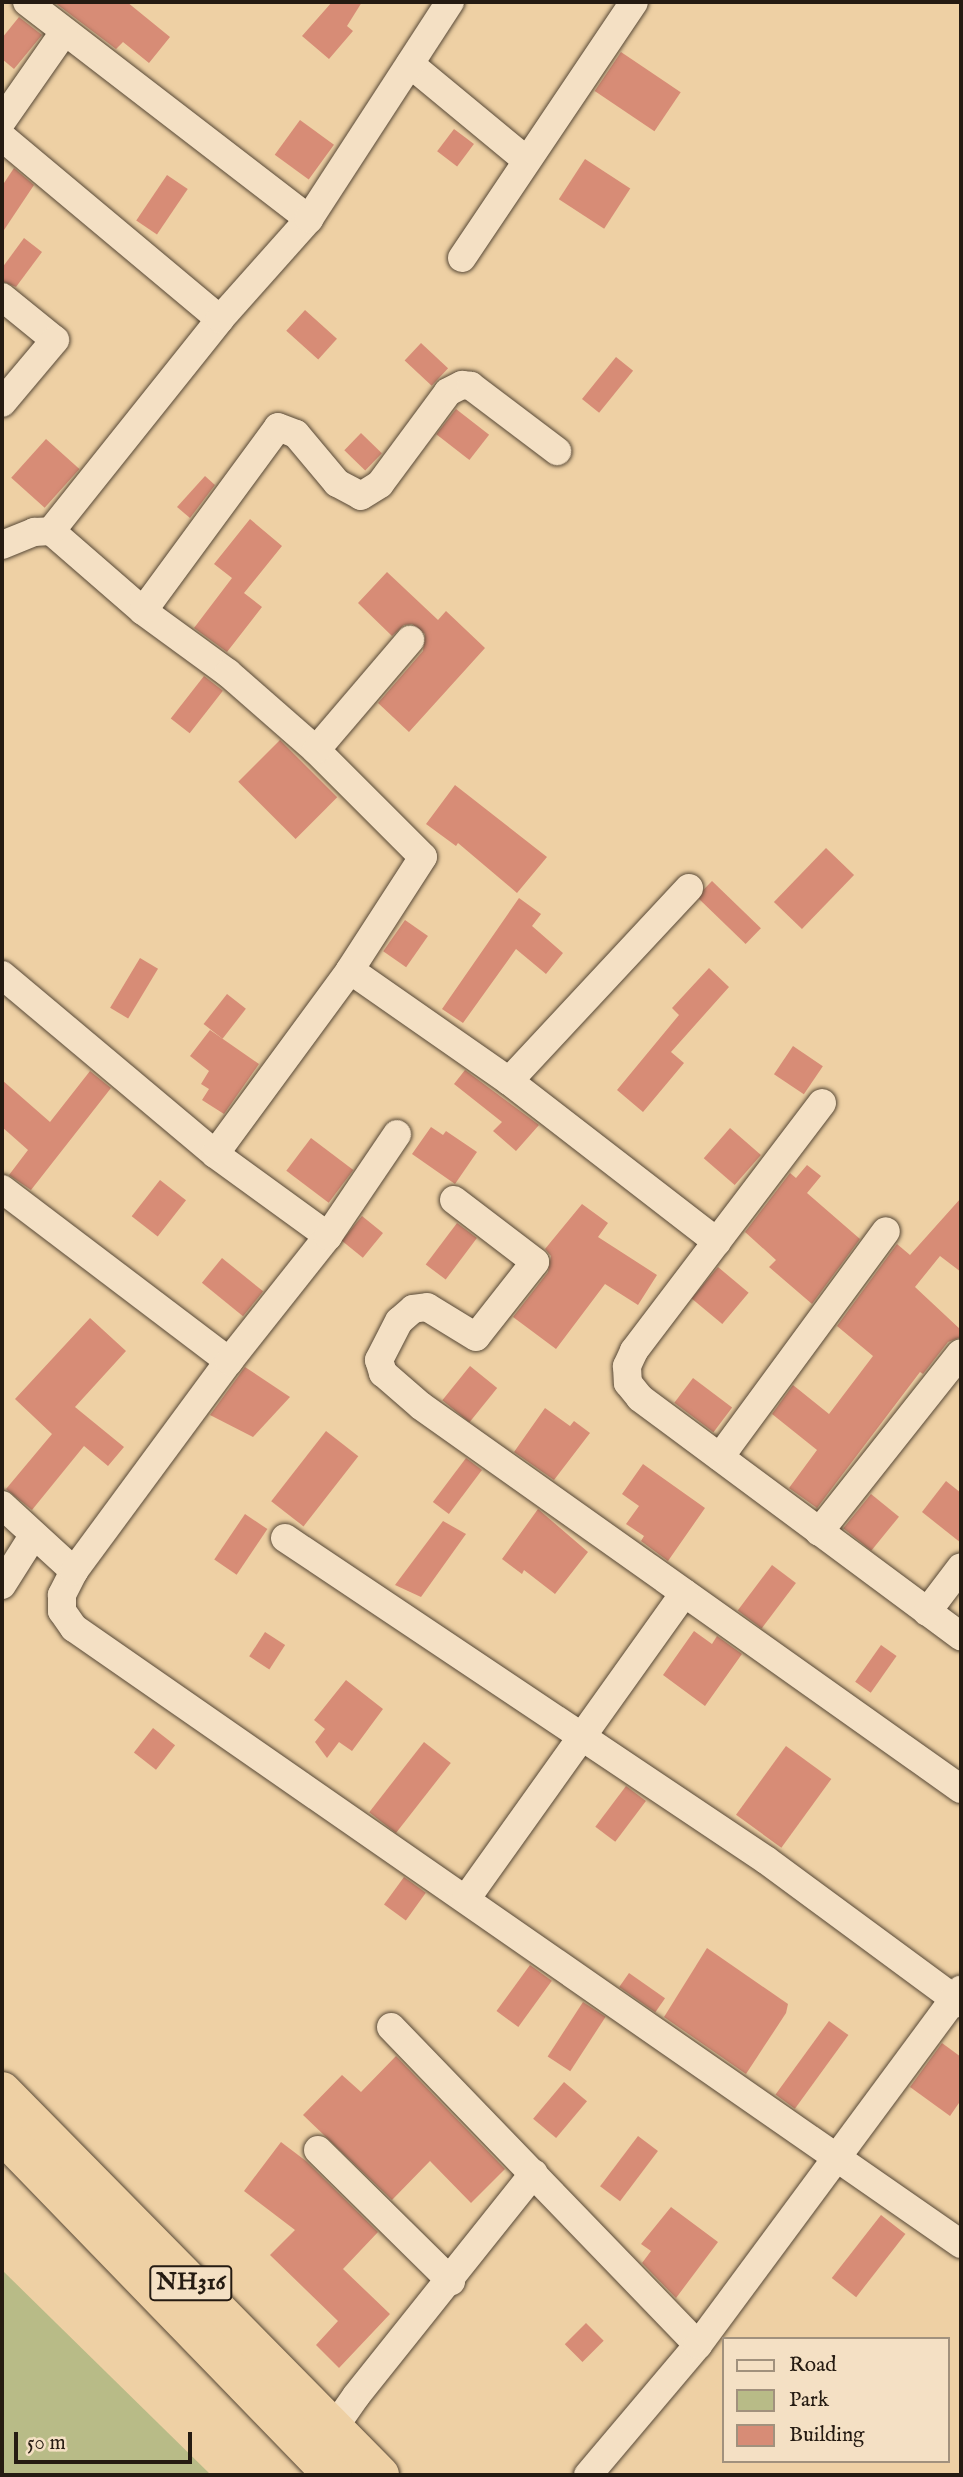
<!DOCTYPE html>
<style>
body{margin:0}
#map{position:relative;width:963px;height:2477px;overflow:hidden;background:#eed0a4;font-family:"IM FELL English",serif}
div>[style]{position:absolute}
.green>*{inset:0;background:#b8bb87}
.building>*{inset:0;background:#d78c76;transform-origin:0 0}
.roads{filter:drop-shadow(0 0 2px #574836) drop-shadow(0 0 2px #574836)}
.minor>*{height:28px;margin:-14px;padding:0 14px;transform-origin:14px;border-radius:14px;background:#f4e0c4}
.trunk>*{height:38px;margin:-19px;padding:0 19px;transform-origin:19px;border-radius:19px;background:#eed0a4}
span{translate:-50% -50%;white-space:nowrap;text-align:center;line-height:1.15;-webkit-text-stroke:5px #f4e0c4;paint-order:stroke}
.shield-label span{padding:2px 5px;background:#f4e0c4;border:2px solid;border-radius:5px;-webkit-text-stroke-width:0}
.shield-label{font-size:24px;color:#251b12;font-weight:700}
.frame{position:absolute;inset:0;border:4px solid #251b12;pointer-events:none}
.legend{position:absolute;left:722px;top:2337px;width:228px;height:126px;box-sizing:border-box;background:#f4e0c4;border:2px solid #a1917d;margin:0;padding:9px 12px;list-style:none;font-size:21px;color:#251b12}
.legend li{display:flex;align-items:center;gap:14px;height:35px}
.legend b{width:35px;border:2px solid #a1917d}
.scale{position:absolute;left:14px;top:2432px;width:178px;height:32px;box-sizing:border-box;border:4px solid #251b12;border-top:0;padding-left:9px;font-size:21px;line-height:24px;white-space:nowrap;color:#251b12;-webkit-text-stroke:5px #f4e0c4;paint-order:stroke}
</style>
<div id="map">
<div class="green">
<i style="clip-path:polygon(2px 2270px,211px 2475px,2px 2475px)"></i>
</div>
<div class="building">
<i style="clip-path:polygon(54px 2px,127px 2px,170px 37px,149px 63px,123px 42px,116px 49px)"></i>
<i style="clip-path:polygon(332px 2px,362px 2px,347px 26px,353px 31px,329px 59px,302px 36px)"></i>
<i style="clip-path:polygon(19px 17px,42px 35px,14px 69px,2px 59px,2px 38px)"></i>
<i style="left:621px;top:52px;width:72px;height:47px;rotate:34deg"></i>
<i style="left:300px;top:120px;width:42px;height:43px;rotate:36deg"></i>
<i style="left:454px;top:129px;width:25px;height:28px;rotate:37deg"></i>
<i style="left:585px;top:159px;width:54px;height:48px;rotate:33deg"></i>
<i style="clip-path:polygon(14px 168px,34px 185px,2px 233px,2px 186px)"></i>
<i style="left:167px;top:175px;width:25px;height:55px;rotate:34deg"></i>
<i style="clip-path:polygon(24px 238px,42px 252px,16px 287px,2px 281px,2px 268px)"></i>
<i style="left:305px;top:310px;width:43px;height:28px;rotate:42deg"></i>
<i style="left:421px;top:343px;width:37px;height:24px;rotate:43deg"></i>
<i style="left:616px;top:357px;width:22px;height:54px;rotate:39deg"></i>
<i style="left:456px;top:409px;width:42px;height:32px;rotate:38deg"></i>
<i style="left:361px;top:433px;width:29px;height:24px;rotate:44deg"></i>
<i style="left:46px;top:439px;width:45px;height:52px;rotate:42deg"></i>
<i style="clip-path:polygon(205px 476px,215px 485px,190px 518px,177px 507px)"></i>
<i style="clip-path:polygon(250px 519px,282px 546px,244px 593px,262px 607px,227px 652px,194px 628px,232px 578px,214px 564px)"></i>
<i style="clip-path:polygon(387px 572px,438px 620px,446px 611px,485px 648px,409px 732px,378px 703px,423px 651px,425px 634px,412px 624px,404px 625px,392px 636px,358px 603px)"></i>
<i style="left:204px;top:676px;width:24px;height:54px;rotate:38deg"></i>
<i style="left:280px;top:740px;width:81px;height:59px;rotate:45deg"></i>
<i style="clip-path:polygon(455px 785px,547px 857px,517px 893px,458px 843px,456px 846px,426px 824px)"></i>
<i style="left:826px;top:848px;width:39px;height:75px;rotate:44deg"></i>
<i style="left:712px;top:881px;width:68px;height:22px;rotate:44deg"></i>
<i style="clip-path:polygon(519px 898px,541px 914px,532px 926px,563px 953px,546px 974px,516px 949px,463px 1023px,442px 1009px)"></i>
<i style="left:405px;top:920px;width:28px;height:38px;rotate:35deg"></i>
<i style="left:140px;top:958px;width:21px;height:58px;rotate:31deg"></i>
<i style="clip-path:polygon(709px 968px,729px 987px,671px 1052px,684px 1063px,643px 1112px,617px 1090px,679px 1015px,672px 1008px)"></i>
<i style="left:227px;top:994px;width:24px;height:38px;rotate:38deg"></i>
<i style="clip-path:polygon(210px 1030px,259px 1064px,224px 1114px,202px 1100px,209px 1089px,201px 1084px,209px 1071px,190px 1056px)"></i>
<i style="left:793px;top:1046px;width:36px;height:34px;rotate:34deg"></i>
<i style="clip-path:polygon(465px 1070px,539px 1125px,516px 1151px,493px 1131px,502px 1122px,454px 1084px)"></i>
<i style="clip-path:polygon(90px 1071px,111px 1088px,31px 1190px,9px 1175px,28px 1150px,2px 1127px,2px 1080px,50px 1122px)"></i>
<i style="clip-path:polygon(431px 1127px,443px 1135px,446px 1131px,477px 1152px,455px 1184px,412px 1154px)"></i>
<i style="left:730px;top:1128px;width:41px;height:40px;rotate:41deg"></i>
<i style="left:311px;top:1138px;width:53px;height:41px;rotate:37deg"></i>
<i style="clip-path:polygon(807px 1165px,821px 1176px,807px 1193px,860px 1239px,812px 1304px,769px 1267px,776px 1260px,745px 1232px,790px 1173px,796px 1178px)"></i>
<i style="left:160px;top:1180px;width:33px;height:46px;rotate:38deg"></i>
<i style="clip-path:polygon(961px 1198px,961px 1272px,940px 1256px,915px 1287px,961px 1330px,961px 1337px,948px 1342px,923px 1374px,920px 1372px,817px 1508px,789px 1488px,817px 1450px,772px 1414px,793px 1385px,829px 1414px,873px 1356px,837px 1326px,897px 1244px,910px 1255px)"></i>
<i style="clip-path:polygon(582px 1204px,608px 1223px,598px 1237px,657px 1275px,638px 1305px,605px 1284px,556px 1349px,513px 1317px,548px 1272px,551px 1256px,545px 1249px)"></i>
<i style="left:362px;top:1216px;width:27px;height:32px;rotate:39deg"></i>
<i style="left:457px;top:1223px;width:25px;height:52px;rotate:37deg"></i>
<i style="left:222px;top:1258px;width:53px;height:32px;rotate:39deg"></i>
<i style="left:718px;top:1267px;width:40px;height:41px;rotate:40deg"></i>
<i style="clip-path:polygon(90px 1318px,126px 1351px,75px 1407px,124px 1447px,108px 1466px,84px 1446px,32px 1510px,6px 1489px,52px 1434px,15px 1399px)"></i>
<i style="left:470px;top:1366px;width:35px;height:44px;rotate:39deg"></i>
<i style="clip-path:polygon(245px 1367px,290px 1397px,253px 1437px,210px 1415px)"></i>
<i style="left:693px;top:1378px;width:49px;height:31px;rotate:37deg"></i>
<i style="clip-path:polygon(545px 1408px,570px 1426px,574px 1421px,590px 1433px,554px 1480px,514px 1452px)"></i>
<i style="left:326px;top:1431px;width:41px;height:89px;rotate:38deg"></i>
<i style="left:466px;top:1458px;width:20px;height:55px;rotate:37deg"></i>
<i style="clip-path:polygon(643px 1464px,705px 1508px,668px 1561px,641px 1541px,644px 1536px,626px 1524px,639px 1506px,622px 1494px)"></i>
<i style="clip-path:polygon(946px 1481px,961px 1493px,961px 1543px,922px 1512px)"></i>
<i style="left:871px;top:1494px;width:36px;height:44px;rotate:39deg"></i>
<i style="clip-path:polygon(538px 1509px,588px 1552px,555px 1594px,524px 1570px,522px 1574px,502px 1559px)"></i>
<i style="left:245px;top:1514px;width:27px;height:55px;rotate:34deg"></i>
<i style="clip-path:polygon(443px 1521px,466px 1534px,421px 1597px,395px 1585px)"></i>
<i style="left:772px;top:1565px;width:30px;height:57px;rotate:37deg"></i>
<i style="clip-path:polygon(694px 1631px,712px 1644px,717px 1636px,742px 1654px,705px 1706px,663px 1675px)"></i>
<i style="left:265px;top:1632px;width:24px;height:29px;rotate:33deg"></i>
<i style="left:881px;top:1645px;width:19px;height:45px;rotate:35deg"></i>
<i style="clip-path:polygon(346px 1680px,383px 1709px,352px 1751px,339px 1742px,327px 1758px,315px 1742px,325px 1729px,314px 1720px)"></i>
<i style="left:153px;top:1728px;width:28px;height:31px;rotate:38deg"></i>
<i style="left:424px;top:1742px;width:34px;height:89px;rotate:38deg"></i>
<i style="left:786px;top:1746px;width:56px;height:85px;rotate:36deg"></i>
<i style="left:626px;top:1786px;width:25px;height:51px;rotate:37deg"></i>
<i style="left:404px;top:1877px;width:27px;height:34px;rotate:36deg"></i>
<i style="clip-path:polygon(707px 1948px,788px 2004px,786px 2013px,746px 2074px,664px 2017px)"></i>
<i style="left:530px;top:1965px;width:27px;height:57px;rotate:36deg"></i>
<i style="left:629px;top:1973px;width:44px;height:17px;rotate:35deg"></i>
<i style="left:583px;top:2002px;width:27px;height:65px;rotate:33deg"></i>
<i style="left:829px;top:2021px;width:24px;height:91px;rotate:36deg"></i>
<i style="clip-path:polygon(942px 2043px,961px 2057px,961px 2100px,950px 2116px,910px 2087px)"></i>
<i style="clip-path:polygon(396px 2056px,505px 2169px,471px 2203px,430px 2161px,392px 2200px,303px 2115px,342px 2075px,361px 2092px)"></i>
<i style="left:564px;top:2082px;width:30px;height:48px;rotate:40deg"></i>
<i style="left:638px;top:2136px;width:25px;height:63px;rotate:37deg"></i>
<i style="clip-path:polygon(281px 2142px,306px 2161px,378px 2232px,343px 2269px,390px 2314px,339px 2368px,316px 2345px,338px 2321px,270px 2255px,295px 2230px,244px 2191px)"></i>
<i style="clip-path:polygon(671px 2207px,718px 2242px,676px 2298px,642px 2263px,651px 2251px,641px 2244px)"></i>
<i style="left:881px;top:2215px;width:31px;height:80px;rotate:38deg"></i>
<i style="left:586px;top:2323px;width:25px;height:30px;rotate:45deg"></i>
</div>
<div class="roads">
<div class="minor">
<i style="left:27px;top:2px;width:356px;rotate:37.6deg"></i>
<i style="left:410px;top:64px;width:151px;rotate:39.6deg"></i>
<i style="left:2px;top:121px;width:108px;rotate:-55.1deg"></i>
<i style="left:2px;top:137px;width:284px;rotate:39.9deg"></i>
<i style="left:462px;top:258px;width:308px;rotate:-56.1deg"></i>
<i style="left:2px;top:297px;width:68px;rotate:39.1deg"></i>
<i style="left:55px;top:340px;width:82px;rotate:130.1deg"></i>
<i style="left:51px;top:531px;width:122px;rotate:41deg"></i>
<i style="left:143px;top:611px;width:105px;rotate:36.1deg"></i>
<i style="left:228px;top:673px;width:117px;rotate:41.2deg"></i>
<i style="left:316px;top:750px;width:151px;rotate:45deg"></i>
<i style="left:423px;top:857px;width:135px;rotate:122.9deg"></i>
<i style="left:2px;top:545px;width:35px;rotate:-22deg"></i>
<i style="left:34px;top:532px;width:17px;rotate:-3deg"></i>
<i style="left:51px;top:531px;width:271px;rotate:-51.4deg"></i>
<i style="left:220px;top:319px;width:134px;rotate:-48.3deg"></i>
<i style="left:309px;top:219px;width:259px;rotate:-57deg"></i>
<i style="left:143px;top:611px;width:228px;rotate:-53.7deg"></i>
<i style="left:278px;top:427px;width:19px;rotate:21deg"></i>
<i style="left:296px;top:434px;width:64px;rotate:50.1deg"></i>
<i style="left:337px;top:483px;width:27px;rotate:28deg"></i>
<i style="left:361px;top:496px;width:22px;rotate:-32deg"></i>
<i style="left:380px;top:484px;width:114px;rotate:-53.5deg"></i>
<i style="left:448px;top:392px;width:16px;rotate:-27deg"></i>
<i style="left:462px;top:385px;width:9px;rotate:6deg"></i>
<i style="left:471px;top:386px;width:108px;rotate:37.1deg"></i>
<i style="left:316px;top:750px;width:145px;rotate:-49.5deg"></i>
<i style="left:2px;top:975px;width:278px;rotate:40deg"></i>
<i style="left:215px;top:1154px;width:140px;rotate:36deg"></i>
<i style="left:509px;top:1081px;width:264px;rotate:-47deg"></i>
<i style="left:822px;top:1103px;width:311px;rotate:127.2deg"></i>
<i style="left:634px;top:1351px;width:17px;rotate:115deg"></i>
<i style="left:627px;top:1366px;width:17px;rotate:87deg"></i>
<i style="left:628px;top:1383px;width:19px;rotate:51deg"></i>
<i style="left:640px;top:1398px;width:400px;rotate:36.6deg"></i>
<i style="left:215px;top:1154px;width:228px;rotate:-53.7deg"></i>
<i style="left:350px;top:970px;width:194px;rotate:34.9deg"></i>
<i style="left:509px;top:1081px;width:263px;rotate:37.7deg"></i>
<i style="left:2px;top:1189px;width:285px;rotate:37.2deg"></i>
<i style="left:454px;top:1200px;width:102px;rotate:37.4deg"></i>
<i style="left:535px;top:1262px;width:95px;rotate:128.2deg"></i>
<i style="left:476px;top:1337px;width:57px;rotate:-148.5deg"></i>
<i style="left:427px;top:1307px;width:14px;rotate:172deg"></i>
<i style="left:413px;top:1309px;width:18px;rotate:139deg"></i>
<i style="left:399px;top:1321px;width:44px;rotate:117.1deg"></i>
<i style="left:379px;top:1360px;width:14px;rotate:73deg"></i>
<i style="left:383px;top:1373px;width:50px;rotate:41deg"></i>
<i style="left:421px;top:1406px;width:662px;rotate:35.35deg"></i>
<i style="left:720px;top:1457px;width:280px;rotate:-53.7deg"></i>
<i style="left:2px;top:1505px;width:98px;rotate:42.5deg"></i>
<i style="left:74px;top:1571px;width:27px;rotate:117deg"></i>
<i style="left:62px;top:1595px;width:16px;rotate:90deg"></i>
<i style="left:62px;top:1611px;width:21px;rotate:55deg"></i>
<i style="left:74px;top:1628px;width:1080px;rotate:34.78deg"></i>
<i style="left:819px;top:1532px;width:228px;rotate:-51.6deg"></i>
<i style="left:285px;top:1538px;width:579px;rotate:33.8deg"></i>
<i style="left:766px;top:1860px;width:242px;rotate:36.4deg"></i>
<i style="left:74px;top:1571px;width:261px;rotate:-53.6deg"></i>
<i style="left:229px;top:1361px;width:159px;rotate:-51.6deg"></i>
<i style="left:328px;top:1236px;width:123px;rotate:-55.9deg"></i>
<i style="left:2px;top:1585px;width:58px;rotate:-57.7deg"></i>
<i style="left:927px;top:1612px;width:56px;rotate:-52.9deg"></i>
<i style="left:466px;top:1899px;width:376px;rotate:-54.5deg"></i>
<i style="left:391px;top:2027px;width:442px;rotate:46deg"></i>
<i style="left:318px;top:2150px;width:187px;rotate:44.6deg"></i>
<i style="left:333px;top:2429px;width:40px;rotate:-55.1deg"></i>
<i style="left:356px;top:2396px;width:285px;rotate:-51.4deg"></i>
<i style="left:588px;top:2475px;width:170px;rotate:-49.8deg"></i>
<i style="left:698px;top:2345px;width:442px;rotate:-53.5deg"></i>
</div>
<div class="trunk">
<i style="left:2px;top:2091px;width:539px;rotate:45.45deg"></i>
<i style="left:2px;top:2134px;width:475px;rotate:45.9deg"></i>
</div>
</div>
<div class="shield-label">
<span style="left:191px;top:2283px">NH316</span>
</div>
<div class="frame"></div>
<ul class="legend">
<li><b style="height:9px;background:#f4e0c4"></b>Road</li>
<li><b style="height:19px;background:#b8bb87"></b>Park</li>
<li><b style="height:19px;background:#d78c76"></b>Building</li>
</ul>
<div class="scale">50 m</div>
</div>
